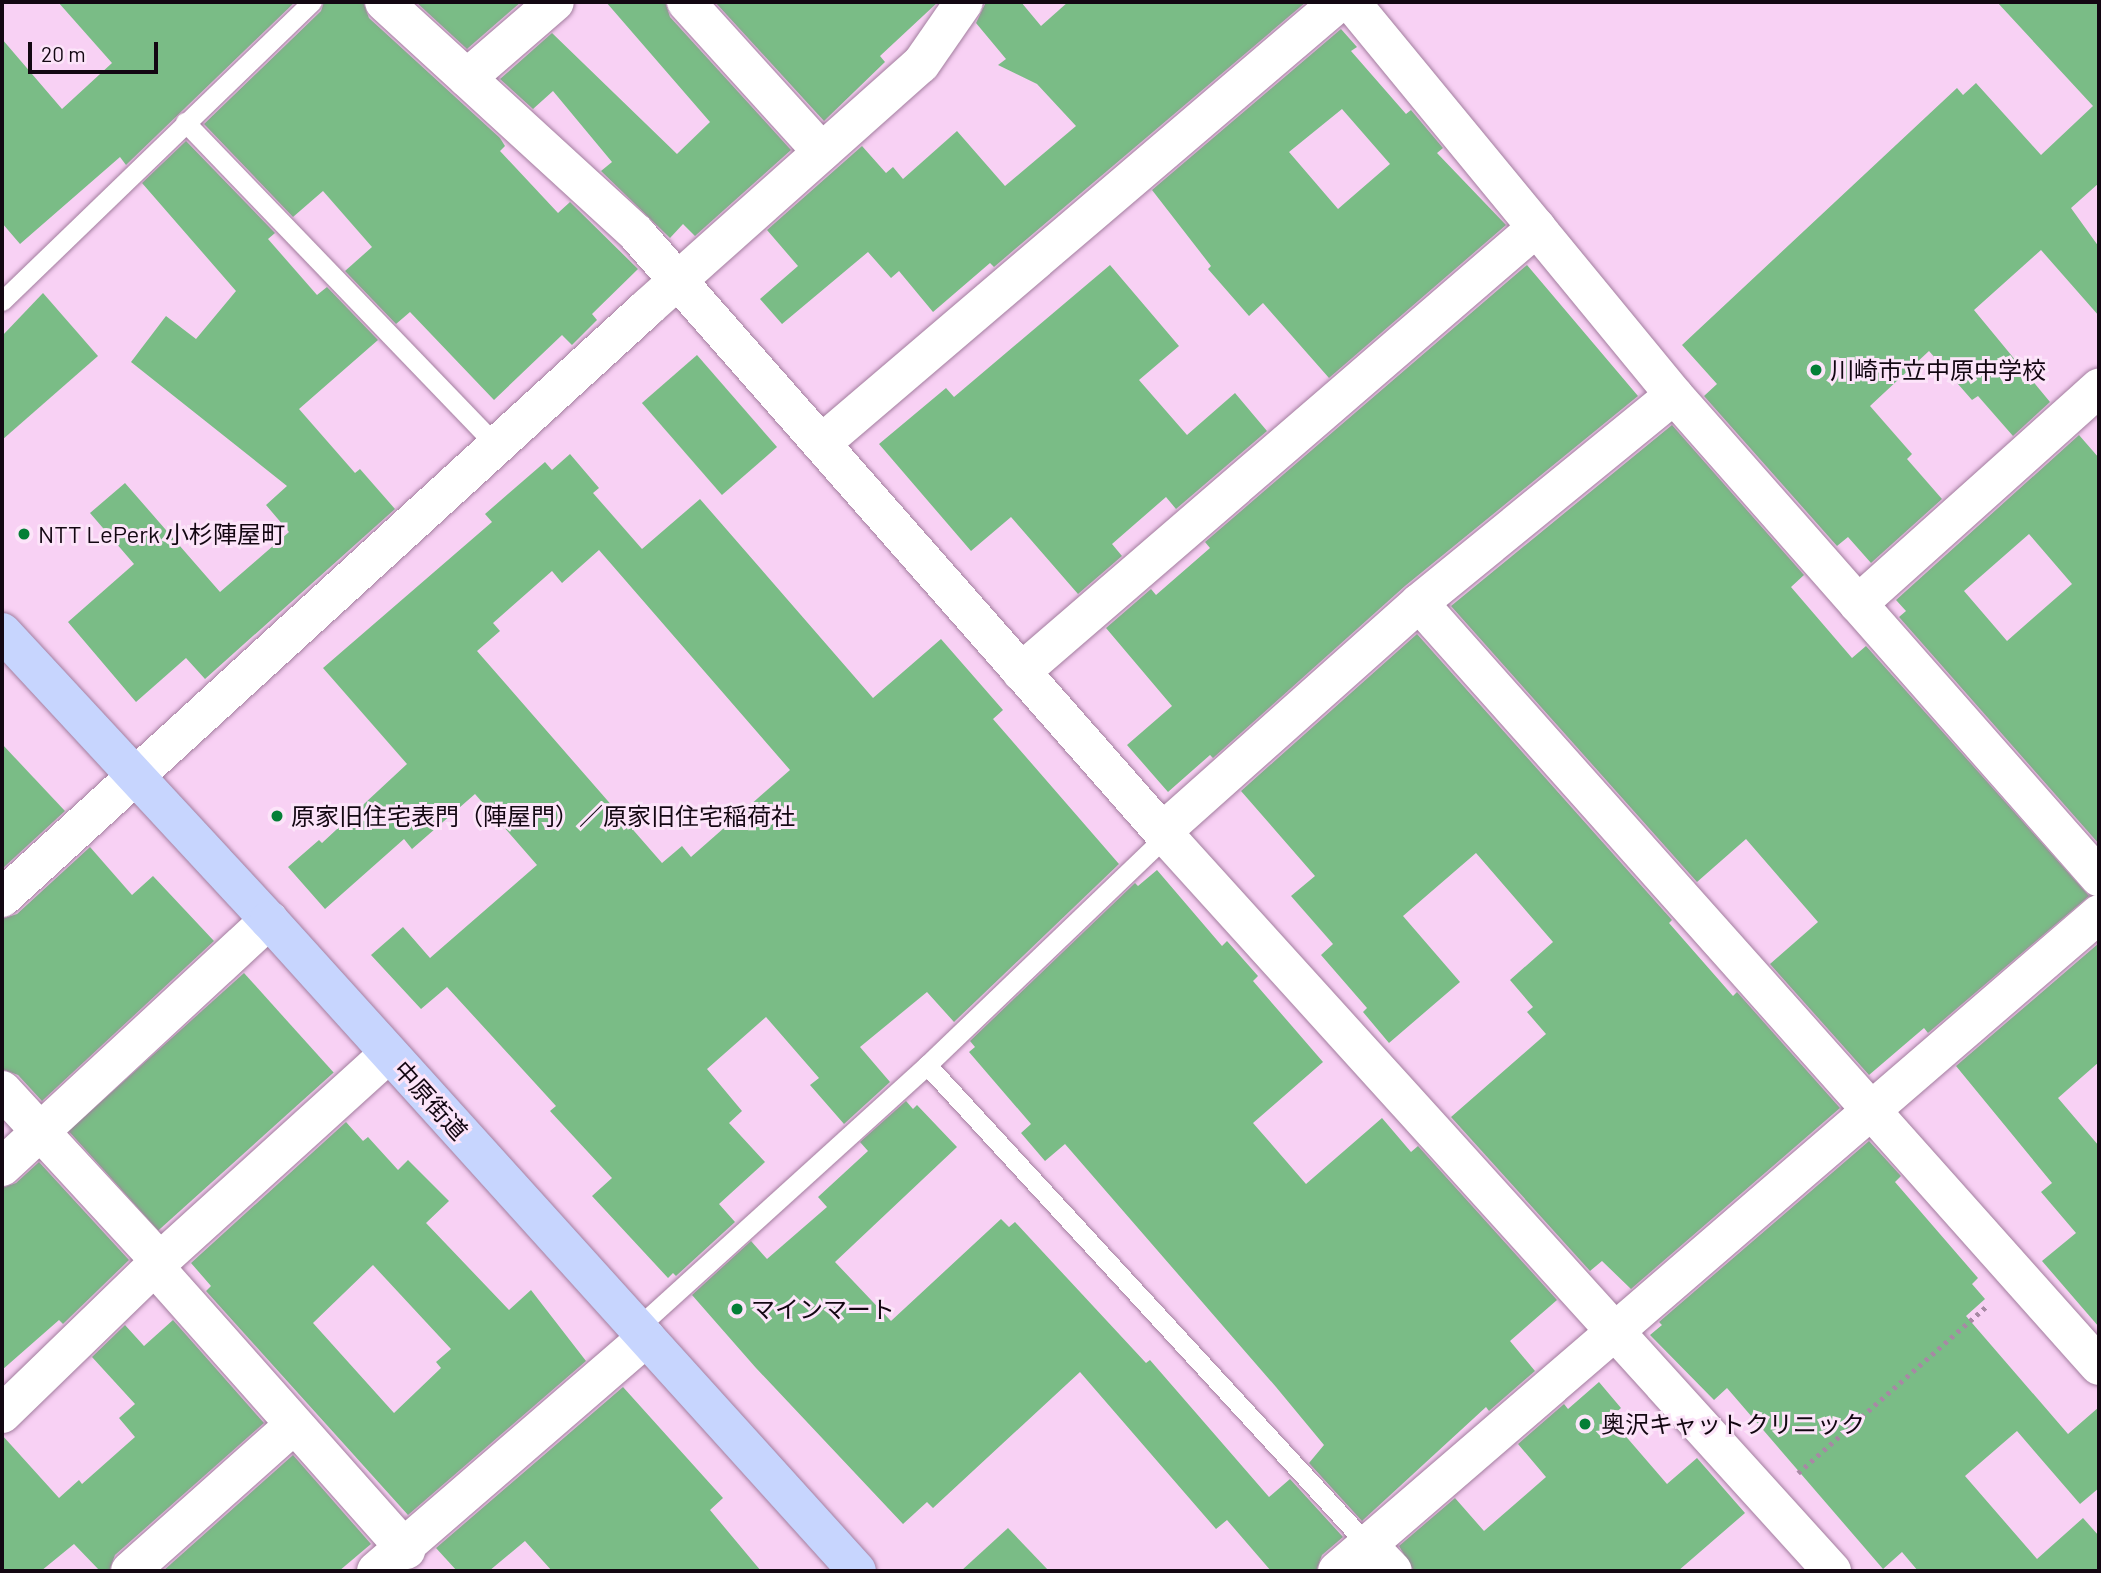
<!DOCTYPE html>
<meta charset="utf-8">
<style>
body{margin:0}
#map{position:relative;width:2101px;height:1573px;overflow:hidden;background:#f8d1f4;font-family:Barlow,"Noto Sans JP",sans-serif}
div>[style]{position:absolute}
.building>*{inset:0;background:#7abc86;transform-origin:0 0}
.path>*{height:4.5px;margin-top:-2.25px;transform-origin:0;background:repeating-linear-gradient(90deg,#a789a4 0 3.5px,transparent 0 8.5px)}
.roads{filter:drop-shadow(0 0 2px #a27d9e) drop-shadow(0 0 2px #a27d9e)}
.lane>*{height:19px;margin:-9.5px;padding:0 9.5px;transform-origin:9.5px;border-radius:9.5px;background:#fff}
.street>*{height:38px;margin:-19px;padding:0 19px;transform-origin:19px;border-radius:19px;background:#fff}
.primary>*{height:38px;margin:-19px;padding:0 19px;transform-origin:19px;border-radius:19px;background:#c7d5fe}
.dots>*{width:19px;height:19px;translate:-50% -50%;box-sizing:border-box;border:4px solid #fce4f9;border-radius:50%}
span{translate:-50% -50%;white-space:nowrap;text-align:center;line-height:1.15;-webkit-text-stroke:6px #fce4f9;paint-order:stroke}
.poi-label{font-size:24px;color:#130712}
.left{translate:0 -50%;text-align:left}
.street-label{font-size:24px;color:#130712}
.frame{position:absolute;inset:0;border:4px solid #130712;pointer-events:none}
.scale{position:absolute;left:28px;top:42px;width:130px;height:32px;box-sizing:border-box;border:4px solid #130712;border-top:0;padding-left:9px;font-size:21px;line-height:24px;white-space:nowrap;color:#130712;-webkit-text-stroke:5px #fce4f9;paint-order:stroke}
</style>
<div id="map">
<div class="building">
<i style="clip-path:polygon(58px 2px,295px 2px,126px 165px,120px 157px,20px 244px,2px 223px,2px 39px,62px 109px,112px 63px)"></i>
<i style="clip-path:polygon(324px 2px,363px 2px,369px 18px,500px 138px,505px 146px,500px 151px,558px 213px,570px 202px,638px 269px,592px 314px,597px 320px,572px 345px,562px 335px,494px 400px,410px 312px,396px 324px,345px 271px,372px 247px,323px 191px,293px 217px,204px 124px,321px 11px)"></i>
<i style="clip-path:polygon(416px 2px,521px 2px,467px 49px)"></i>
<i style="clip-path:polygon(606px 2px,665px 2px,670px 17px,791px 150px,695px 236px,683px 224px,670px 238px,601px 171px,612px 162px,553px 91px,533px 109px,500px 79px,552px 33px,677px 154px,710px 122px)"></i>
<i style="clip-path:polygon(715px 2px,938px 2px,880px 56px,885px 62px,824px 121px)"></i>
<i style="clip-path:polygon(986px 2px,1021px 2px,1041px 26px,1068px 2px,1306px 2px,994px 267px,990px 263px,933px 312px,899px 271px,891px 278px,868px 252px,782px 324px,760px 299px,798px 266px,767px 230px,862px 146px,886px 173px,893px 167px,903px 179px,957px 131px,1005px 186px,1076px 126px,1037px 84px,998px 65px,1006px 59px,976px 23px)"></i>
<i style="clip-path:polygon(1997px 2px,2099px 2px,2099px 183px,2071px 208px,2099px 247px,2099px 316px,2041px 250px,1974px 310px,2050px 402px,2013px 436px,1978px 396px,1972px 400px,1929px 351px,1870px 406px,1912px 454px,1907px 459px,1942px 499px,1871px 563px,1848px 537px,1837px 546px,1704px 396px,1717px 384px,1682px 345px,1957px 88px,1963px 95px,1976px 83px,2041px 155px,2093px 106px)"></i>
<i style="clip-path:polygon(evenodd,1341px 29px,1357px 47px,1351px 51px,1406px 114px,1411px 110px,1443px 148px,1437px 153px,1506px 225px,1329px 378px,1263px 303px,1249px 316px,1208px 269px,1211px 266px,1152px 190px,1341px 29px,1342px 109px,1390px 164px,1338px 209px,1289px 152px,1342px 109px)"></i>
<i style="clip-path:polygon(186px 141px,275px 233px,268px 239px,317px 295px,327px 287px,378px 340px,299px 409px,355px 473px,360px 469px,395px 509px,205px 679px,186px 658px,136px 702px,68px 622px,134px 564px,90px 513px,125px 483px,220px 592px,289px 532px,266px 505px,287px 486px,131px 362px,166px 316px,196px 339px,236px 291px,142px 183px)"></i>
<i style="clip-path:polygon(1110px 265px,1179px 346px,1139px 380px,1187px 435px,1235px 393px,1267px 431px,1176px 509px,1166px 497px,1112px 544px,1122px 556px,1078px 594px,1011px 517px,971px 551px,879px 444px,946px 388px,954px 397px)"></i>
<i style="clip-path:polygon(1527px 265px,1638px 396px,1405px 586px,1213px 758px,1210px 755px,1168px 792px,1127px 745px,1172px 706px,1106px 628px,1151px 589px,1156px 595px,1210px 548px,1205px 542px)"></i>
<i style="clip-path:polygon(43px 293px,98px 356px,2px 440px,2px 336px)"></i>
<i style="left:697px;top:355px;width:122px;height:73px;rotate:49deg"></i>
<i style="clip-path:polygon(1672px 425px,1804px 575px,1791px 587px,1852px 658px,1866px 646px,2089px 896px,1928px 1033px,1924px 1028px,1869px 1075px,1770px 964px,1818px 922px,1746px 839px,1697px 882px,1451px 606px)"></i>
<i style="clip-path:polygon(evenodd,2079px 435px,2099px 458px,2099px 844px,1899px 617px,1906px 611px,1896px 600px,2079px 435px,2029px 534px,2072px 584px,2007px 641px,1964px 591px,2029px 534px)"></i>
<i style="clip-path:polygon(evenodd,570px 454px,599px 488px,593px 493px,642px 549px,700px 499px,873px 698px,941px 639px,1003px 710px,993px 719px,1119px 864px,954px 1022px,927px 992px,860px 1047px,890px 1082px,844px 1124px,810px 1085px,819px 1078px,766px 1017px,707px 1069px,742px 1111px,729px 1123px,765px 1162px,719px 1204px,735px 1222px,676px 1276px,673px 1273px,668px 1278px,592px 1196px,612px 1178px,550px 1111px,556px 1106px,447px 987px,421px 1009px,371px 955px,403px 927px,430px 958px,537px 865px,475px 794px,412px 849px,404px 839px,325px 909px,288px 867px,319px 840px,322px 843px,407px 764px,323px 668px,492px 522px,485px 514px,545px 462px,552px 470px,570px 454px,599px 550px,790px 770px,691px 857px,682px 846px,662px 863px,477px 651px,500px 631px,493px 623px,552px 571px,562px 583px,599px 550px)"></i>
<i style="clip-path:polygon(1417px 634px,1672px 920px,1669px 923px,1733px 996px,1737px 992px,1840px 1108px,1631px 1289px,1602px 1261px,1590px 1271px,1451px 1117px,1546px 1034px,1527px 1012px,1533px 1007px,1510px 980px,1553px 942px,1476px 853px,1403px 916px,1460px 982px,1389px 1043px,1363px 1012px,1367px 1008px,1321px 955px,1333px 944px,1291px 896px,1315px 876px,1241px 791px)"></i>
<i style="clip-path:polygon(2px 744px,65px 811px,2px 869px)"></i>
<i style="clip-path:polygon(90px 847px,132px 895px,153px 876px,214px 941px,42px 1101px,18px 1075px,2px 1069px,2px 919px,17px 914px)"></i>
<i style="clip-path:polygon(1157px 870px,1222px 946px,1227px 941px,1258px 976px,1253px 981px,1323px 1062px,1253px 1123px,1306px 1184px,1382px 1118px,1411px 1152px,1418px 1146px,1557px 1300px,1510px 1341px,1535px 1371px,1489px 1411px,1486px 1407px,1362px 1521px,1309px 1463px,1324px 1445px,1276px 1387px,1065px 1144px,1045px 1161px,1021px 1133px,1031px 1124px,969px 1052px,975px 1047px,970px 1041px,1135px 883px,1138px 886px)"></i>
<i style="clip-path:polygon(2099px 943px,2099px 1062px,2058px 1098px,2099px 1146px,2099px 1327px,2042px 1261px,2076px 1233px,2041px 1192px,2052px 1183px,1956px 1066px)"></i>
<i style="left:244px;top:973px;width:134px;height:236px;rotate:48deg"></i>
<i style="clip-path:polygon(906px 1101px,913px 1109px,917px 1105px,957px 1147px,835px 1262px,891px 1321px,1001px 1219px,1009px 1227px,1015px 1222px,1146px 1363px,1150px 1360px,1269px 1497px,1290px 1479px,1343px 1537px,1322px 1555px,1316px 1571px,1271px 1571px,1227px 1520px,1216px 1529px,1080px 1372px,933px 1508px,927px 1502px,903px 1524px,756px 1368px,692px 1295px,751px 1241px,767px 1259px,827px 1207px,818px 1197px,868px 1151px,860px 1142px)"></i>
<i style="clip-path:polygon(evenodd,346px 1122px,363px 1141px,368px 1137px,398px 1170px,408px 1160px,449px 1201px,426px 1223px,509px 1310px,531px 1290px,586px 1361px,408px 1515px,206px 1291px,211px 1286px,191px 1263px,346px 1122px,373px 1265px,451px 1349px,436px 1362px,441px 1368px,394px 1413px,313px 1323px,373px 1265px)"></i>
<i style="clip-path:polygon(1869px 1141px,1901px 1176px,1895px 1182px,1978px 1278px,1972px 1284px,1985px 1299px,1966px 1316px,2068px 1434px,2099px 1407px,2099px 1488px,2080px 1504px,2017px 1431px,1965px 1476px,2037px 1559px,2083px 1518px,2099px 1536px,2099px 1571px,1918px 1571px,1902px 1552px,1883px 1569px,1727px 1388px,1714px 1400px,1650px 1335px,1662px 1325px,1659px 1322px)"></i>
<i style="clip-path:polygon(39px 1162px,129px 1260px,63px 1324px,59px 1320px,2px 1370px,2px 1188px,16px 1183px)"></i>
<i style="clip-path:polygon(173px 1320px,264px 1423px,115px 1555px,109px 1571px,100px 1571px,74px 1544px,41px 1571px,2px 1571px,2px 1435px,59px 1498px,79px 1480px,82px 1484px,135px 1437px,119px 1418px,135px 1404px,92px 1357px,125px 1325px,144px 1346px)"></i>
<i style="clip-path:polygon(1599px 1382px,1621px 1408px,1610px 1418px,1667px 1484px,1697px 1458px,1745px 1513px,1678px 1571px,1414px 1571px,1399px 1546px,1455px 1498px,1484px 1531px,1546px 1477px,1518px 1444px,1564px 1404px,1568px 1409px)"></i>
<i style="clip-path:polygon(623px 1387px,723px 1498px,710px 1510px,761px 1571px,552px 1571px,525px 1541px,489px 1571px,457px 1571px,436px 1548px)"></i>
<i style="clip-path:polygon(293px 1455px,371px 1544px,339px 1571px,163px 1571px)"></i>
<i style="clip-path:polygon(1008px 1528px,1049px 1571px,961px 1571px)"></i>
</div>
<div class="path">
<i style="left:1798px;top:1473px;width:254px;rotate:-41.5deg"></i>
</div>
<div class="roads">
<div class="lane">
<i style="left:185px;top:122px;width:448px;rotate:46.1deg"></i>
<i style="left:2px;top:301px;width:431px;rotate:-44deg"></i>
<i style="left:927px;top:1065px;width:650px;rotate:47.43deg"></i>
<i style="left:636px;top:1329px;width:393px;rotate:-42.2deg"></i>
<i style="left:927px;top:1065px;width:331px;rotate:-43.8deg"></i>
</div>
<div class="street">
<i style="left:384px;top:2px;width:342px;rotate:42.5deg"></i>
<i style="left:636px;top:233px;width:803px;rotate:48.69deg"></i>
<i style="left:1166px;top:836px;width:992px;rotate:47.82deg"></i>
<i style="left:686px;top:2px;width:202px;rotate:47.8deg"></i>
<i style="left:1351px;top:2px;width:509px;rotate:50.58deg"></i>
<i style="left:1674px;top:395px;width:643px;rotate:48.6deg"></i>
<i style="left:467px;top:78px;width:116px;rotate:-40.8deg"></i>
<i style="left:822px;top:443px;width:680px;rotate:-40.46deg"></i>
<i style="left:1419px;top:603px;width:1022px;rotate:48.29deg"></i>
<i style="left:1858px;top:604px;width:324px;rotate:-41.9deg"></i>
<i style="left:1021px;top:672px;width:681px;rotate:-40.77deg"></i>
<i style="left:1162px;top:832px;width:344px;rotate:-41.7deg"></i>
<i style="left:1419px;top:603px;width:329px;rotate:-39.2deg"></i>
<i style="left:2px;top:898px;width:876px;rotate:-42.45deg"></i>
<i style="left:648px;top:307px;width:365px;rotate:-41.7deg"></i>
<i style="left:921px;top:64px;width:75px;rotate:-55.3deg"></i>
<i style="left:2px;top:1090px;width:233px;rotate:47.3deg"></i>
<i style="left:2px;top:1167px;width:364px;rotate:-42.8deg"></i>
<i style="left:154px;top:1266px;width:380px;rotate:48.4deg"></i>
<i style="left:2px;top:1414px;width:220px;rotate:-44.1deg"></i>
<i style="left:160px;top:1261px;width:309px;rotate:-42.2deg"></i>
<i style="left:1367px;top:1544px;width:37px;rotate:46deg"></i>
<i style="left:130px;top:1571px;width:220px;rotate:-41.7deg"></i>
<i style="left:376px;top:1571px;width:357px;rotate:-40.8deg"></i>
<i style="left:1337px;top:1571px;width:1006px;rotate:-40.77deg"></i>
</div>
<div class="primary">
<i style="left:2px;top:632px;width:393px;rotate:47.2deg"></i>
<i style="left:269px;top:920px;width:877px;rotate:47.91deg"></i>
</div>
</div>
<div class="dots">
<i style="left:1816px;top:370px;background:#047f37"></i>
<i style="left:24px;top:534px;background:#047f37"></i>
<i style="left:277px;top:816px;background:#047f37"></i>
<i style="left:737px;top:1309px;background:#047f37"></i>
<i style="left:1585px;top:1424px;background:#047f37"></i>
</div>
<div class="poi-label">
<span class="left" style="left:1830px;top:370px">川崎市立中原中学校</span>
<span class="left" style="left:38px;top:534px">NTT LePerk 小杉陣屋町</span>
<span class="left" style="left:291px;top:816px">原家旧住宅表門（陣屋門）／原家旧住宅稲荷社</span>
<span class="left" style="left:751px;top:1309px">マインマート</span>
<span class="left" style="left:1601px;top:1424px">奥沢キャットクリニック</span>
</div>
<div class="street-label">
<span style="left:431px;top:1100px;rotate:48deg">中原街道</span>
</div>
<div class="frame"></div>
<div class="scale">20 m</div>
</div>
